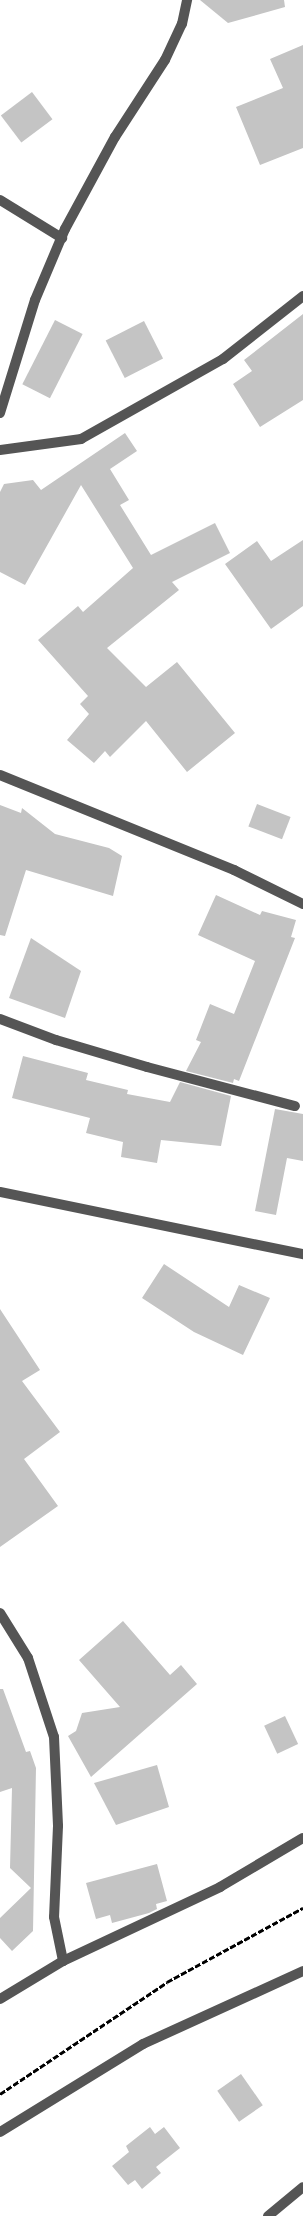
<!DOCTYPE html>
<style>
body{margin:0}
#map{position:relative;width:303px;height:2216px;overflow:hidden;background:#fff;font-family:Signika,sans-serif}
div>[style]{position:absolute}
.building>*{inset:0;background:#c4c4c4;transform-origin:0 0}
.minor>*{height:10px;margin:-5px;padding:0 5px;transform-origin:5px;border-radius:5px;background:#555}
.rail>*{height:3px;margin-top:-1.5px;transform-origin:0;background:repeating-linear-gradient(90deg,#000 0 6px,transparent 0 8px)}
span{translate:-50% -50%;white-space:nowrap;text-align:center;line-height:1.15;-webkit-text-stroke:3.5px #fff;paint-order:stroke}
</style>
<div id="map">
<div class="building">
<i style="clip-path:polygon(200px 0,284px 0,285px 7px,228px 23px)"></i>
<i style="clip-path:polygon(303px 45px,303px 148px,260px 165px,236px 107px,283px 88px,270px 59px)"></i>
<i style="left:32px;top:92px;width:34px;height:39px;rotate:53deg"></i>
<i style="clip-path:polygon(303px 314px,303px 400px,260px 427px,233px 384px,252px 371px,244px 360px)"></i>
<i style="left:55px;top:320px;width:31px;height:72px;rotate:27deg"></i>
<i style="left:144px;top:321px;width:42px;height:43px;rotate:63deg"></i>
<i style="clip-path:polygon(125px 433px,137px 451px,110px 469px,129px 500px,120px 505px,151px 555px,215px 523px,230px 553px,172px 582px,179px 590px,107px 648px,146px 687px,177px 662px,235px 733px,187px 772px,146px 721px,110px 757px,105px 751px,94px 763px,67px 740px,89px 714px,80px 704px,88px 696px,38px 640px,78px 606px,83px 612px,133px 568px,81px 485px,25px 585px,0 572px,0 492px,4px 484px,33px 480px,41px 490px)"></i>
<i style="clip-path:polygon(303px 540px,303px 606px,271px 629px,225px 564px,257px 541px,271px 561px)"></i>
<i style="left:257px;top:804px;width:36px;height:24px;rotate:21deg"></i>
<i style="clip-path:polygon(0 805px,21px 813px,22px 808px,55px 834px,109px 848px,122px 856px,113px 896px,26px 870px,5px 936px,0 935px)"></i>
<i style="clip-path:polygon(216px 895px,260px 915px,262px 911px,296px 920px,291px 937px,295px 938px,239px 1081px,234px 1079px,233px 1083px,186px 1071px,201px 1042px,196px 1040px,210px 1004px,234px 1014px,255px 961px,198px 935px)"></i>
<i style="clip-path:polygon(31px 938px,81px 971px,65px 1018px,9px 998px)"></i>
<i style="clip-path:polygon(23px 1056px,88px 1073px,86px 1080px,128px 1090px,127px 1094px,170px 1102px,180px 1082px,231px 1096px,221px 1146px,161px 1140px,157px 1163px,121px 1157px,123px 1142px,86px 1133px,90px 1118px,12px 1098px)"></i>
<i style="clip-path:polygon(275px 1109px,303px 1114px,303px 1161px,287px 1158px,276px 1215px,255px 1211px)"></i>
<i style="clip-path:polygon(164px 1264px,229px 1307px,239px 1285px,270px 1298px,243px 1355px,194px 1332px,142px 1298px)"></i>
<i style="clip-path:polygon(0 1309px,40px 1370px,22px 1381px,60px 1432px,24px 1459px,58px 1506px,0 1547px)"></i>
<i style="clip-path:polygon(123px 1621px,170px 1675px,181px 1665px,197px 1684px,91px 1777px,68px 1736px,76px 1731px,82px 1713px,120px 1707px,79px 1660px)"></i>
<i style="clip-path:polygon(0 1689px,3px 1689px,26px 1752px,30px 1751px,36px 1768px,33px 1931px,12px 1951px,0 1938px,0 1918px,31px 1888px,10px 1868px,12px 1788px,0 1792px)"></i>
<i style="left:285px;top:1716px;width:31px;height:23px;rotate:65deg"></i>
<i style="clip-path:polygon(157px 1765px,169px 1807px,116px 1825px,94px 1783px)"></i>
<i style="clip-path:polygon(157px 1864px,167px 1901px,156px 1904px,157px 1909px,149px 1913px,112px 1923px,110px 1915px,96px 1919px,86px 1883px)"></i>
<i style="left:241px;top:2074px;width:38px;height:29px;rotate:55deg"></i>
<i style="clip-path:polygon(150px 2127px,155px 2134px,164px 2127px,180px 2148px,156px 2167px,161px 2173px,142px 2189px,135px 2180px,128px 2185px,112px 2166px,129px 2152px,126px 2146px)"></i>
</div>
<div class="minor">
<i style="left:0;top:200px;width:73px;rotate:31.5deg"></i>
<i style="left:0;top:413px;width:118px;rotate:-72.8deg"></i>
<i style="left:35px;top:300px;width:77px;rotate:-67.1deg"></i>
<i style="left:65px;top:229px;width:105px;rotate:-61.5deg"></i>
<i style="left:115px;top:137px;width:92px;rotate:-57deg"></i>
<i style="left:165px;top:60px;width:40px;rotate:-65deg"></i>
<i style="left:182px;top:24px;width:25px;rotate:-78deg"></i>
<i style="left:0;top:450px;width:82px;rotate:-7.7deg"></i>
<i style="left:81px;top:439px;width:163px;rotate:-29.4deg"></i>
<i style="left:223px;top:359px;width:102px;rotate:-38.2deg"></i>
<i style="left:0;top:775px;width:253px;rotate:22.1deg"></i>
<i style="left:234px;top:870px;width:77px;rotate:26.2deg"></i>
<i style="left:0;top:1019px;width:60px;rotate:20.6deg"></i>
<i style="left:56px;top:1040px;width:95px;rotate:16.5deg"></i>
<i style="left:147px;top:1067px;width:153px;rotate:14.8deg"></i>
<i style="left:0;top:1192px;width:309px;rotate:11.6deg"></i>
<i style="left:0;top:1613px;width:53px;rotate:58.1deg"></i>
<i style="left:28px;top:1658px;width:83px;rotate:71.8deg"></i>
<i style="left:54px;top:1737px;width:89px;rotate:87.4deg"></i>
<i style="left:58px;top:1826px;width:91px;rotate:92.5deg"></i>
<i style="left:54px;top:1917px;width:45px;rotate:78.4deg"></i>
<i style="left:0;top:1999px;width:74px;rotate:-31.1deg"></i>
<i style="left:63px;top:1961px;width:174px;rotate:-25.2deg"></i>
<i style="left:220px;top:1887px;width:96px;rotate:-30.6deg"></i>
<i style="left:0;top:2132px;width:168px;rotate:-31.6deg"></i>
<i style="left:143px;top:2044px;width:176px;rotate:-24.5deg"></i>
<i style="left:268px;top:2216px;width:45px;rotate:-39.6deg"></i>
</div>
<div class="rail">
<i style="left:0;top:2094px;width:201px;rotate:-33.8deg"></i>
<i style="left:167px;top:1982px;width:155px;rotate:-28.6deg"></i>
</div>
</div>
